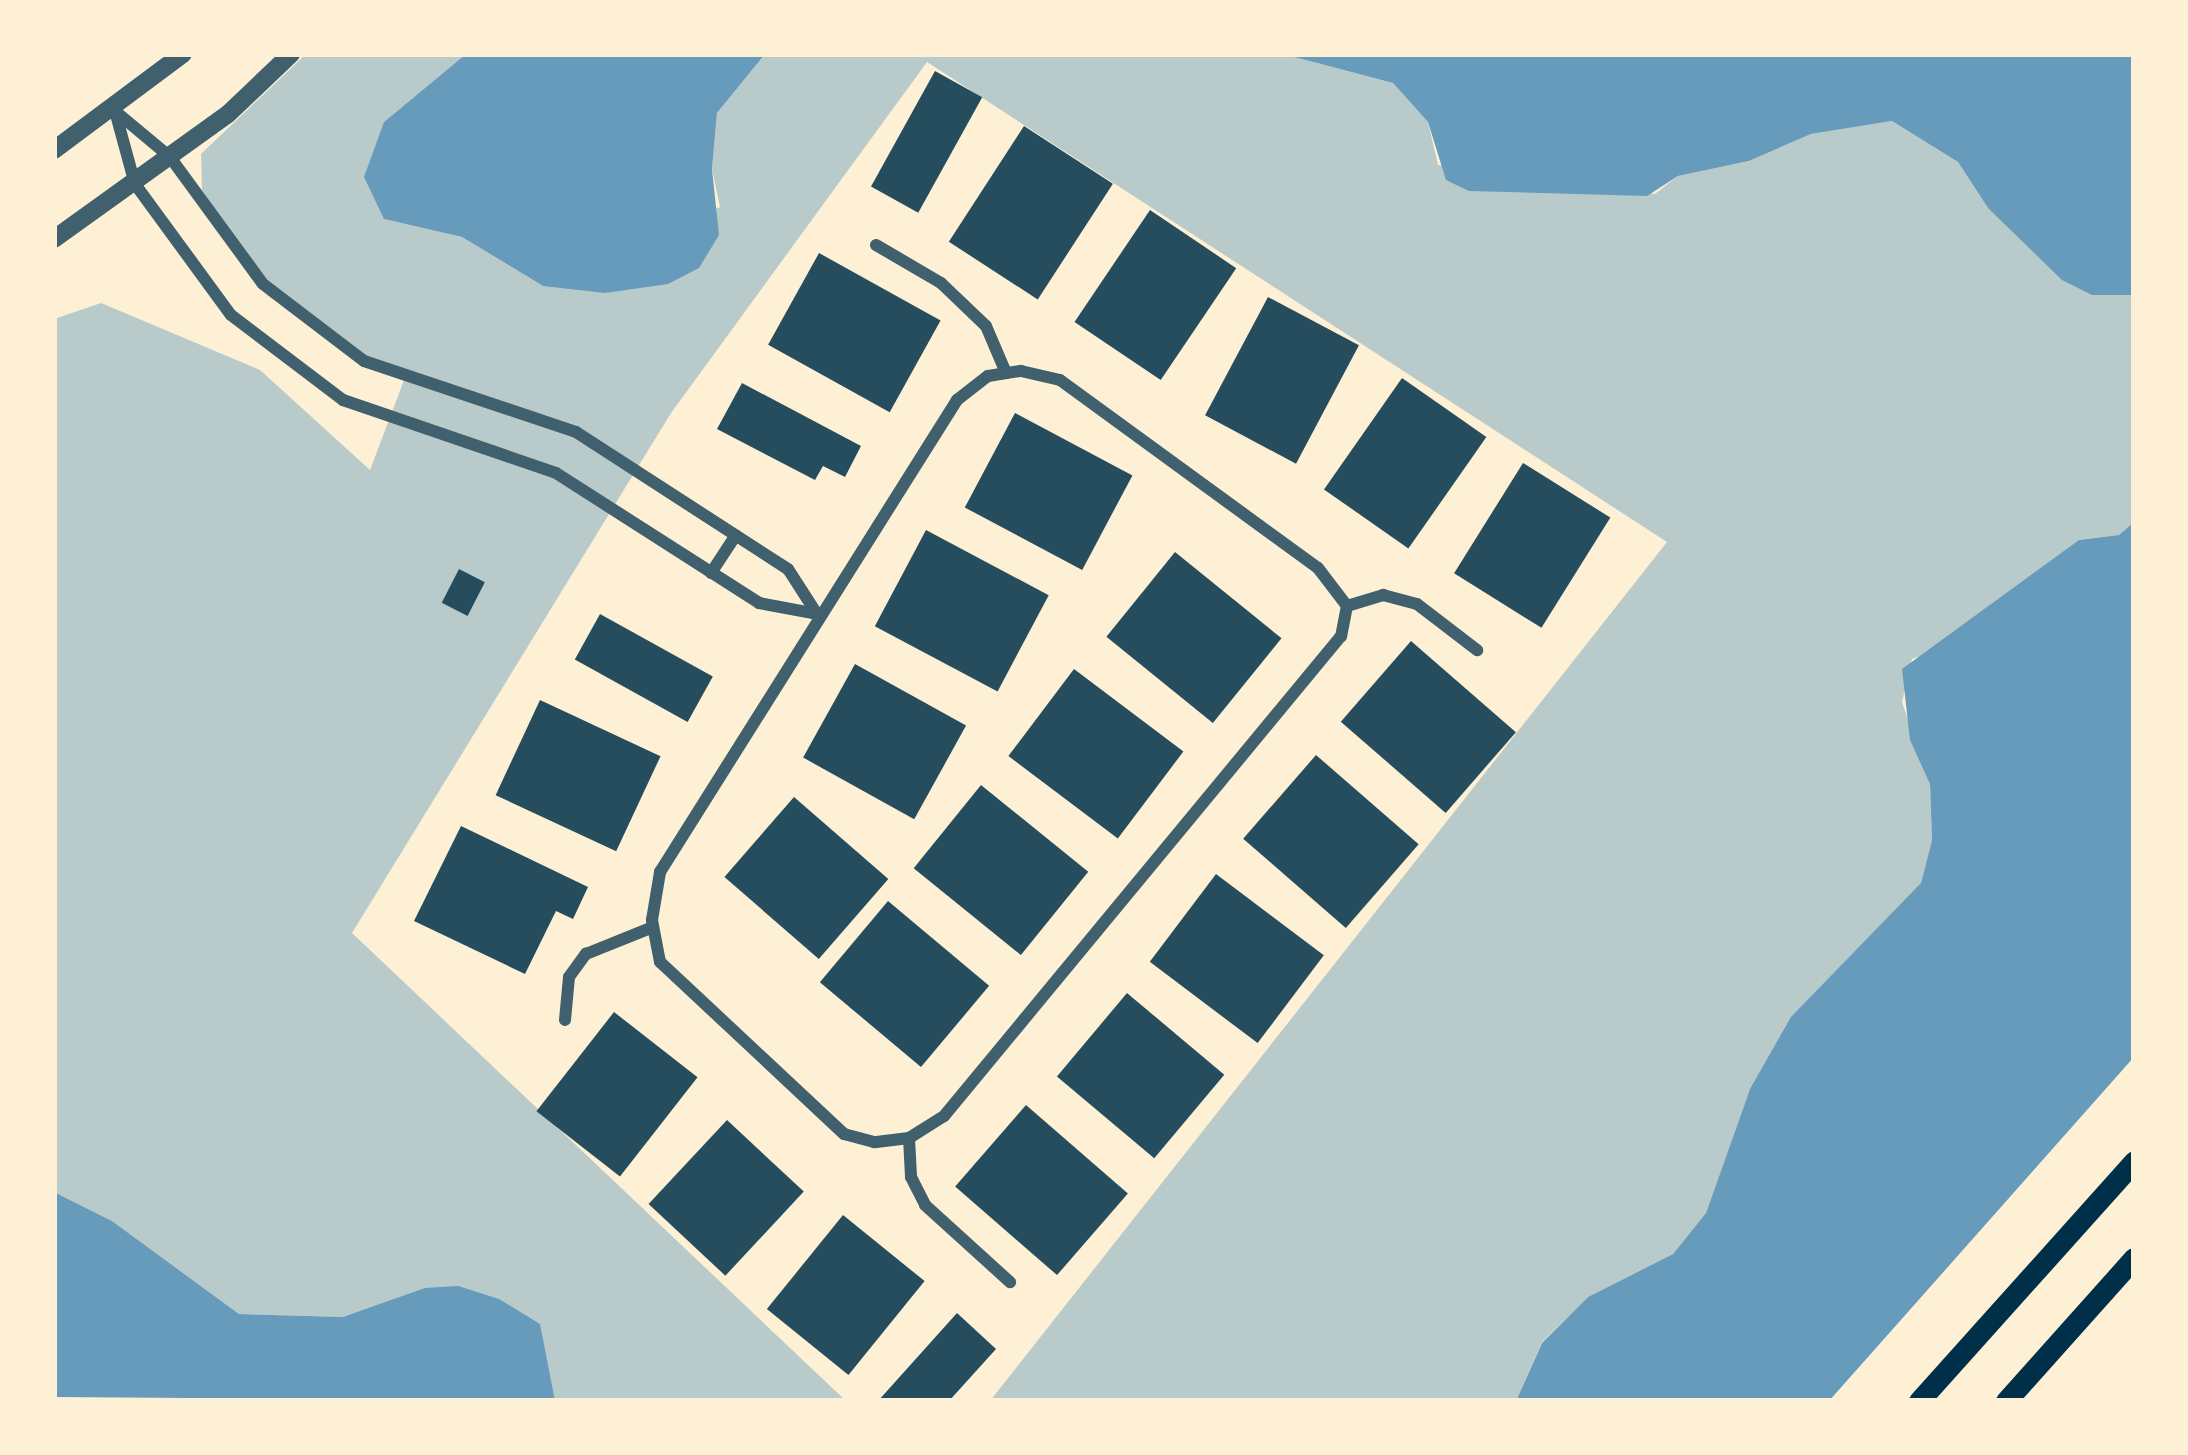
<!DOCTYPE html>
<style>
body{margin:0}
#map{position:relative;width:2188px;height:1455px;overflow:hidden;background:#fdf0d5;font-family:"Crimson Pro",serif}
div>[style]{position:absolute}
.green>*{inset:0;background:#b9caca}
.water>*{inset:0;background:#669bbc}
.building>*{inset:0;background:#264d5e;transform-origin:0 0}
.minor>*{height:12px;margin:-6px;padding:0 6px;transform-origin:6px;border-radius:6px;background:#3f606c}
.tertiary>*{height:18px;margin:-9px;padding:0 9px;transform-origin:9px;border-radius:9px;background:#3f606c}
.secondary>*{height:21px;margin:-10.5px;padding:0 10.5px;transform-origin:10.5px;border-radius:10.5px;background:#003049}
span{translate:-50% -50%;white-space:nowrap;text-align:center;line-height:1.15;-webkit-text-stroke:9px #fdf0d5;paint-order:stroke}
.frame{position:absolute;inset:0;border:57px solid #fdf0d5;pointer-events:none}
</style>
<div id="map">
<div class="green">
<i style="clip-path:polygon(306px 54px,466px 54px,384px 122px,384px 219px,462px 237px,543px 286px,720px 207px,712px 169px,717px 113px,765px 54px,1283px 54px,1393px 83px,1428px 122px,1438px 165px,1655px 194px,1678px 176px,1749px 161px,1811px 134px,1892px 121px,1958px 162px,1988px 208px,2092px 295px,2134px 295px,2134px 522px,2119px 535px,2079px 540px,1935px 651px,1912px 659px,1902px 702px,1930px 784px,1932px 840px,1921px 883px,1750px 1089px,1706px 1213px,1673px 1254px,1588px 1297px,1542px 1342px,1516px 1401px,990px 1401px,1667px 542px,927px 62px,671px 413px,352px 933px,846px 1401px,555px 1401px,551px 1383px,377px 1306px,343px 1317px,239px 1314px,112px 1221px,54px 1192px,54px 319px,101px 303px,260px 370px,370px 470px,406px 375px,364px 361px,263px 284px,202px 190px,201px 154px)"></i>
</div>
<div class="water">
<i style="clip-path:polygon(466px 54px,765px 54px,717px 113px,712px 169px,719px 235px,699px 268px,668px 284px,605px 293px,543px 286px,462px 237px,384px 219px,364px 177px,384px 122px)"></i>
<i style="clip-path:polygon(1283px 54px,2134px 54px,2134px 295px,2092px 295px,2062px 280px,1988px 208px,1958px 162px,1892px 121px,1811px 134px,1749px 161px,1678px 176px,1647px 196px,1469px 191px,1446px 180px,1428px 122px,1393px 83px)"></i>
<i style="clip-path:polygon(2134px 522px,2134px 1057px,1829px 1401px,1516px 1401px,1542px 1343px,1588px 1297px,1673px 1254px,1706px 1213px,1750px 1089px,1791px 1017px,1921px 883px,1932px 840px,1930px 784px,1910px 740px,1902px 669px,2079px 540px,2119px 535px)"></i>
<i style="clip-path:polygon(54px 1192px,112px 1221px,239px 1314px,343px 1317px,425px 1288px,458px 1286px,499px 1299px,540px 1324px,555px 1401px,54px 1397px)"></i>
</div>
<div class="building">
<i style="left:935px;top:71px;width:54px;height:132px;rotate:29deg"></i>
<i style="left:1024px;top:126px;width:106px;height:138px;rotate:33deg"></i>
<i style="left:1150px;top:210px;width:104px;height:135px;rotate:34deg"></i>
<i style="left:819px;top:253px;width:139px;height:105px;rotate:29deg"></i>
<i style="left:1268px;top:297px;width:103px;height:134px;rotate:28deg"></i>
<i style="left:1402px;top:378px;width:103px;height:136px;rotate:35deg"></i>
<i style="clip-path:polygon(742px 383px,861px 446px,845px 477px,823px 466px,815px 480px,717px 429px)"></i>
<i style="left:1015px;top:413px;width:133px;height:107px;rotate:28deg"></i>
<i style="left:1523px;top:463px;width:103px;height:130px;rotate:32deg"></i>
<i style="left:926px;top:530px;width:139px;height:109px;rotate:28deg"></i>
<i style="left:1175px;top:552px;width:137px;height:109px;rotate:39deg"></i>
<i style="left:459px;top:569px;width:29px;height:38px;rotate:27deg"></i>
<i style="left:600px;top:614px;width:129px;height:52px;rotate:29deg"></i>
<i style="left:1411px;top:641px;width:139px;height:107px;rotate:41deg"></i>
<i style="left:855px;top:664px;width:127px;height:107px;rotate:29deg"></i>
<i style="left:1074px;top:669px;width:137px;height:109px;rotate:37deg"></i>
<i style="left:540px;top:700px;width:133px;height:105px;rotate:25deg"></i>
<i style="left:1316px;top:755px;width:136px;height:111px;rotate:41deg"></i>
<i style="left:981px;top:785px;width:138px;height:107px;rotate:39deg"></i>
<i style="left:794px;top:797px;width:125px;height:106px;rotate:41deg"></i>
<i style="clip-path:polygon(461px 826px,588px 887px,573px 919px,556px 911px,525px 974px,414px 921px)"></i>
<i style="left:1216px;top:874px;width:135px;height:110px;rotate:37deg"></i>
<i style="left:888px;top:901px;width:132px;height:106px;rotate:40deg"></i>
<i style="left:1127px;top:993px;width:127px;height:109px;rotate:40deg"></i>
<i style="left:614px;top:1012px;width:106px;height:126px;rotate:38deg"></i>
<i style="left:1026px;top:1105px;width:135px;height:108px;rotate:41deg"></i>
<i style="left:727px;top:1120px;width:105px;height:115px;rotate:43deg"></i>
<i style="left:843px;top:1215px;width:105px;height:121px;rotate:39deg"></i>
<i style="clip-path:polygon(957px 1313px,996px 1349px,949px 1401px,878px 1401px)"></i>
</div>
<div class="minor">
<i style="left:115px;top:111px;width:76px;rotate:74.7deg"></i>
<i style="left:135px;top:184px;width:162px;rotate:53.8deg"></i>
<i style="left:231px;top:315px;width:141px;rotate:37.2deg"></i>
<i style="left:343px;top:400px;width:225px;rotate:18.9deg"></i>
<i style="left:556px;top:473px;width:241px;rotate:32.6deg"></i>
<i style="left:759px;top:603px;width:59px;rotate:10.7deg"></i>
<i style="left:115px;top:111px;width:72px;rotate:39.9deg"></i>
<i style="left:170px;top:157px;width:157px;rotate:53.8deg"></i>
<i style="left:263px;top:284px;width:127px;rotate:37.3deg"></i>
<i style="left:364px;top:361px;width:224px;rotate:18.5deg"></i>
<i style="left:576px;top:432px;width:252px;rotate:32.9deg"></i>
<i style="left:788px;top:569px;width:54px;rotate:57.2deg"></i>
<i style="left:876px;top:245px;width:75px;rotate:30.3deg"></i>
<i style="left:941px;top:283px;width:62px;rotate:43.7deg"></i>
<i style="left:986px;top:326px;width:51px;rotate:66.9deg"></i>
<i style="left:1021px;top:371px;width:40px;rotate:13deg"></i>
<i style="left:1060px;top:380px;width:319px;rotate:36.1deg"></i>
<i style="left:1318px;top:568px;width:48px;rotate:52.7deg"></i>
<i style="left:1347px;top:606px;width:31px;rotate:101deg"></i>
<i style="left:1341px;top:636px;width:623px;rotate:129.59deg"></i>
<i style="left:944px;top:1116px;width:41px;rotate:147.8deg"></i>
<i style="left:909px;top:1138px;width:35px;rotate:173deg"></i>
<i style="left:874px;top:1142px;width:31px;rotate:-165deg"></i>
<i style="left:844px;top:1134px;width:252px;rotate:-136.9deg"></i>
<i style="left:660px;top:962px;width:43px;rotate:-100.8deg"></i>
<i style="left:652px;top:920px;width:49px;rotate:-80.5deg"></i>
<i style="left:660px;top:872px;width:558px;rotate:-57.82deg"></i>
<i style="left:957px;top:400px;width:39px;rotate:-38deg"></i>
<i style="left:988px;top:376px;width:33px;rotate:-9deg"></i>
<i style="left:711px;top:573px;width:45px;rotate:-56.7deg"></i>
<i style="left:1347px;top:606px;width:38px;rotate:-17deg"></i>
<i style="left:1383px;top:595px;width:35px;rotate:15deg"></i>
<i style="left:1417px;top:604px;width:76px;rotate:37.5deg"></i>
<i style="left:565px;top:1020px;width:43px;rotate:-84.7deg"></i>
<i style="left:569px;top:977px;width:29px;rotate:-54deg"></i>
<i style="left:586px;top:954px;width:72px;rotate:-21.9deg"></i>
<i style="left:909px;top:1138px;width:39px;rotate:87deg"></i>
<i style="left:911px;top:1177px;width:31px;rotate:63deg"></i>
<i style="left:925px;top:1205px;width:115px;rotate:42.2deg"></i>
</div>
<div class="tertiary">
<i style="left:54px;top:150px;width:161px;rotate:-36.7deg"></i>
<i style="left:54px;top:239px;width:214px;rotate:-35.7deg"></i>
<i style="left:228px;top:114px;width:87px;rotate:-43.6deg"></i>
</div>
<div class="secondary">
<i style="left:1919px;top:1401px;width:322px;rotate:-48.1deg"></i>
<i style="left:2006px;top:1401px;width:192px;rotate:-48.2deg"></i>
</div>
<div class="frame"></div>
</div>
